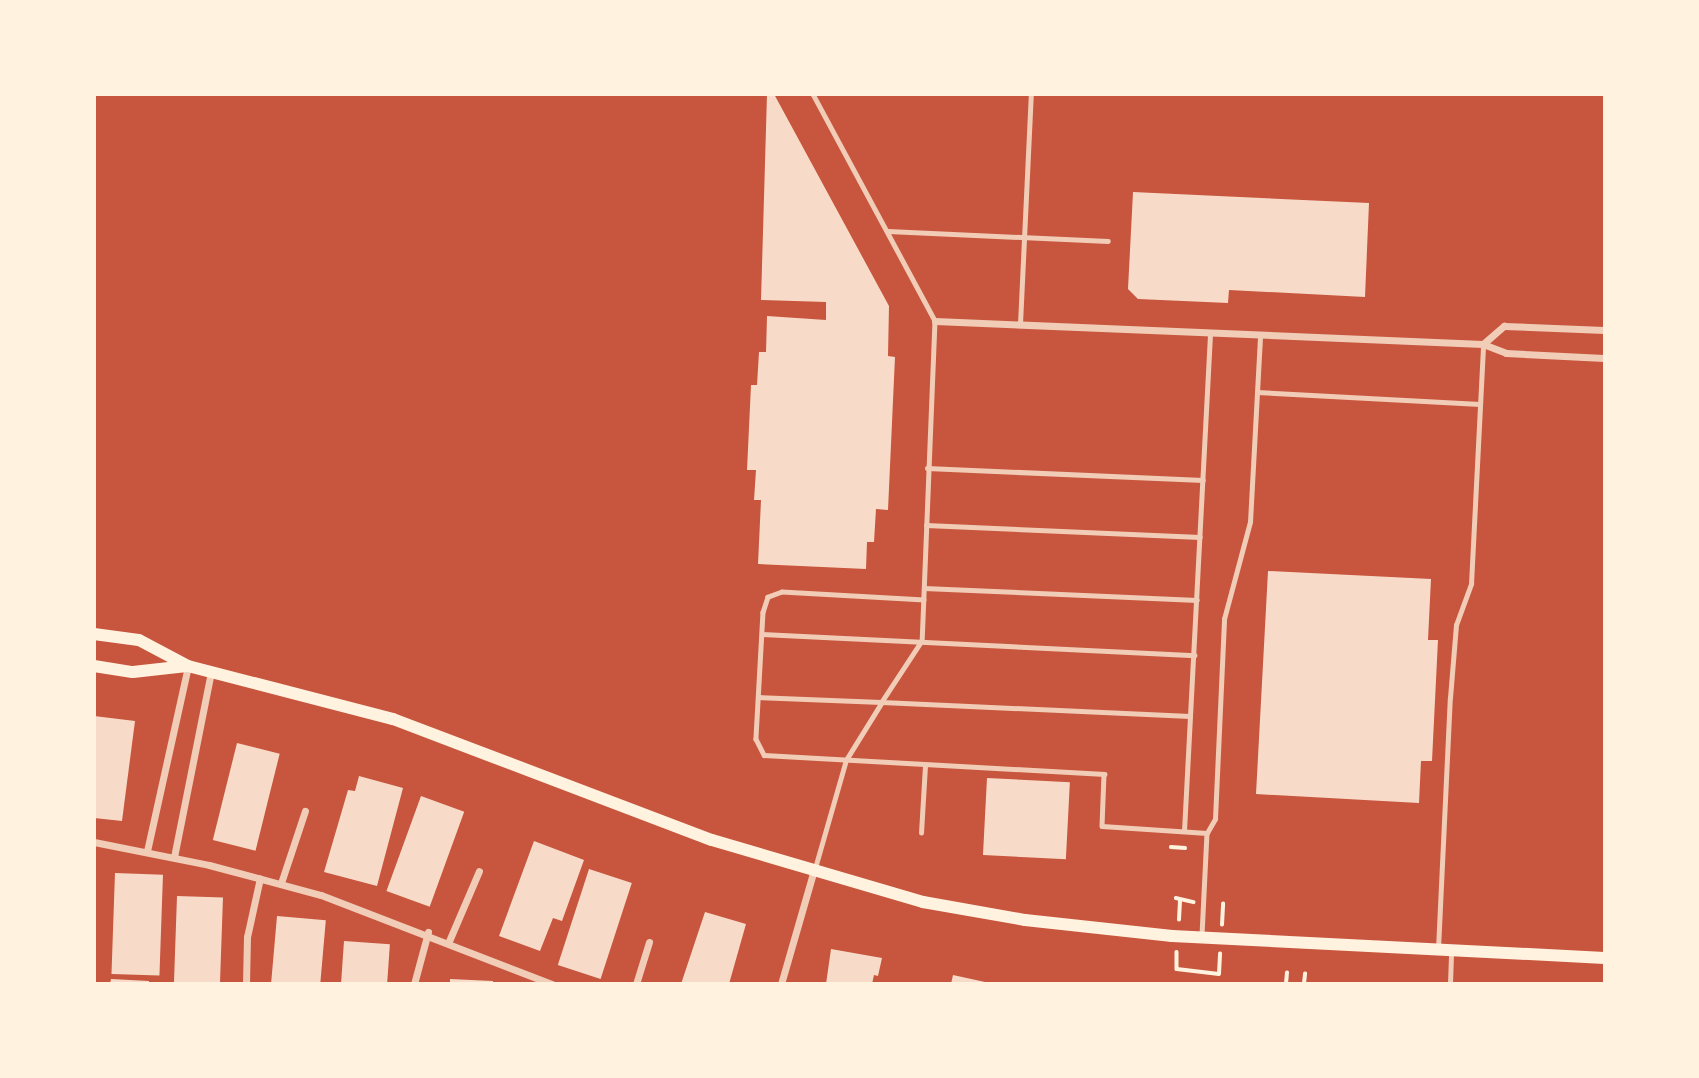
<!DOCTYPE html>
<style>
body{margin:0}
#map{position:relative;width:1699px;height:1078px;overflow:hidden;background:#c8553d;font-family:Lora,serif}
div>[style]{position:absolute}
.building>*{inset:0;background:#f7dbc8;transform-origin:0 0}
.path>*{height:3.5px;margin:-1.75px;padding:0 1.75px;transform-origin:1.75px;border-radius:1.75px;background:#fff3e0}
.service>*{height:4.5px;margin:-2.25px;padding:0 2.25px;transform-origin:2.25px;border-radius:2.25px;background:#f1ccb7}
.minor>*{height:7px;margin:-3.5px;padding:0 3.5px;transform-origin:3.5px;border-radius:3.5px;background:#f1ccb7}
.secondary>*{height:12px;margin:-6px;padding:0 6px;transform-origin:6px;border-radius:6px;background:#fff3e0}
span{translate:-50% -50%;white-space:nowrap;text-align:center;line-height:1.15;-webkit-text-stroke:6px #fff3e0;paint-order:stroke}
.frame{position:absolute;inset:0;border:96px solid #fff3e0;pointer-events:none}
</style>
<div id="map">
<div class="building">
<i style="clip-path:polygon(767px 94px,774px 94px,889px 306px,888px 356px,895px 357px,888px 510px,876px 509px,874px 542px,867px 542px,866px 569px,758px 564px,761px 500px,754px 500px,756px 470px,747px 470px,751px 385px,757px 385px,759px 352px,766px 352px,767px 316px,826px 320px,826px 302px,761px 300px)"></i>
<i style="clip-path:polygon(1133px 192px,1369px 203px,1365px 297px,1229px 290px,1228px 303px,1138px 299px,1128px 289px)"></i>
<i style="clip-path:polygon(1268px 571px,1431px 579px,1428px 640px,1438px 640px,1432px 761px,1421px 761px,1419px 803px,1256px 794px)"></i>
<i style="clip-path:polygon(94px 716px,135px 721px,122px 821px,94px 818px)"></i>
<i style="left:237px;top:743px;width:44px;height:100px;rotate:14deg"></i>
<i style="clip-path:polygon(359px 776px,403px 788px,377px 886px,324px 872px,348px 790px,355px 791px)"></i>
<i style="left:987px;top:778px;width:83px;height:77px;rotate:3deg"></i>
<i style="left:421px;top:796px;width:46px;height:101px;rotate:20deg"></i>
<i style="clip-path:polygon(534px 841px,584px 860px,562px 921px,553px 918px,540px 951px,499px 936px)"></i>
<i style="left:589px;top:869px;width:45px;height:101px;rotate:18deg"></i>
<i style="left:115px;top:873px;width:48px;height:101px;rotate:2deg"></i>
<i style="left:177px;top:896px;width:46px;height:88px;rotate:2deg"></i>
<i style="clip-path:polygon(705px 912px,746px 924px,729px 984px,681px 984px)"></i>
<i style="left:277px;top:916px;width:49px;height:68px;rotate:5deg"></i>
<i style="left:344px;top:941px;width:46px;height:43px;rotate:4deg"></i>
<i style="clip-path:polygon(831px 949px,882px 958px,878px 976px,874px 975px,872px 984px,826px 984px)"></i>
<i style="clip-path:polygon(953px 975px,985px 982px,985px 984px,951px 984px)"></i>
<i style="clip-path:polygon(111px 979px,149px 981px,149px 984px,110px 984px)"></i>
<i style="clip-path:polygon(450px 979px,493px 981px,493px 984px,450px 984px)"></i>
</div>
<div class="path">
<i style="left:1171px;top:847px;width:14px;rotate:4deg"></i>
<i style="left:1176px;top:898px;width:18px;rotate:13deg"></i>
<i style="left:1179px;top:920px;width:19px;rotate:-87deg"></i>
<i style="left:1222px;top:925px;width:21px;rotate:-87deg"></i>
<i style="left:1177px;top:952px;width:17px;rotate:90deg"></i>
<i style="left:1177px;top:969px;width:42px;rotate:6.8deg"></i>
<i style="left:1219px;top:974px;width:20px;rotate:-87deg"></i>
<i style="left:1286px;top:984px;width:11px;rotate:-85deg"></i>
<i style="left:1304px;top:984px;width:10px;rotate:-84deg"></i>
</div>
<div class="service">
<i style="left:813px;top:94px;width:258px;rotate:61.7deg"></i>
<i style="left:935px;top:321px;width:320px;rotate:92.3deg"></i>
<i style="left:922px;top:641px;width:73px;rotate:123.3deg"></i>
<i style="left:882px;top:702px;width:308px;rotate:2.6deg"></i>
<i style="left:1190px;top:716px;width:382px;rotate:-87deg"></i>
<i style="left:888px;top:231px;width:220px;rotate:2.6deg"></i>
<i style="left:1020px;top:324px;width:230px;rotate:-87.3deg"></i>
<i style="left:1257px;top:392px;width:223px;rotate:3.1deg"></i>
<i style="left:927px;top:468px;width:276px;rotate:2.5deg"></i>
<i style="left:926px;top:525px;width:274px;rotate:2.5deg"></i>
<i style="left:924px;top:588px;width:273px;rotate:2.5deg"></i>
<i style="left:924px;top:600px;width:142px;rotate:-176.8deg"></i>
<i style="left:782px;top:592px;width:15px;rotate:160deg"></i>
<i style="left:768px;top:597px;width:16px;rotate:108deg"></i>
<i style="left:763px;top:612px;width:127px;rotate:93.2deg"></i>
<i style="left:756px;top:739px;width:18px;rotate:63deg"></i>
<i style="left:764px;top:755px;width:341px;rotate:3.2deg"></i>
<i style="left:1104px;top:774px;width:52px;rotate:92.2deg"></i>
<i style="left:1102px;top:826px;width:105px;rotate:3.8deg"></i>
<i style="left:1207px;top:833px;width:104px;rotate:92.8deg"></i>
<i style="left:762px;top:634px;width:433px;rotate:2.8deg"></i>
<i style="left:758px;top:697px;width:123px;rotate:2.3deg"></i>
<i style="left:1184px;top:831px;width:115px;rotate:-87deg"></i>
<i style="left:921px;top:833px;width:68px;rotate:-86.6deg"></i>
<i style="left:1207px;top:833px;width:16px;rotate:-60deg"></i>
<i style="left:1215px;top:819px;width:200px;rotate:-87.4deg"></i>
<i style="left:1224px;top:619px;width:100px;rotate:-75deg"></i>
<i style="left:1250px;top:522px;width:185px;rotate:-86.9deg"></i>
<i style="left:815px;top:868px;width:112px;rotate:-74deg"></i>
<i style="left:846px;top:760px;width:68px;rotate:-58.2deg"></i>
<i style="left:1438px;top:949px;width:251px;rotate:-87.3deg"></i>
<i style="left:1450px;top:698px;width:73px;rotate:-85.3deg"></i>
<i style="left:1456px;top:625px;width:44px;rotate:-69.9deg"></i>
<i style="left:1471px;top:584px;width:240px;rotate:-87.1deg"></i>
<i style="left:1450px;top:984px;width:31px;rotate:-88deg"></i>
</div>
<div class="minor">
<i style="left:935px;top:321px;width:548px;rotate:2.4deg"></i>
<i style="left:1483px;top:344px;width:25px;rotate:21deg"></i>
<i style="left:1506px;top:353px;width:98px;rotate:2.9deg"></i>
<i style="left:1483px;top:344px;width:28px;rotate:-41deg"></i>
<i style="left:1504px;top:326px;width:100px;rotate:2.3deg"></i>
<i style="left:94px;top:842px;width:117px;rotate:11.3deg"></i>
<i style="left:209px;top:865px;width:116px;rotate:15deg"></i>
<i style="left:321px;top:895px;width:248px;rotate:21.1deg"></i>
<i style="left:147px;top:851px;width:189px;rotate:-77.5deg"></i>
<i style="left:174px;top:857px;width:190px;rotate:-78.7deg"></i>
<i style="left:281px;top:883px;width:76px;rotate:-71.6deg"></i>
<i style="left:449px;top:941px;width:76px;rotate:-66.8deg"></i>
<i style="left:246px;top:984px;width:47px;rotate:-88.8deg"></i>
<i style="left:247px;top:937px;width:60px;rotate:-77.6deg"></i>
<i style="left:414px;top:984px;width:54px;rotate:-74.9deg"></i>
<i style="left:636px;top:984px;width:44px;rotate:-72.8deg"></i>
<i style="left:781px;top:984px;width:116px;rotate:-73.9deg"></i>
</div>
<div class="secondary">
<i style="left:94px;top:634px;width:45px;rotate:7.6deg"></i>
<i style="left:139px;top:640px;width:55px;rotate:28deg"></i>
<i style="left:188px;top:666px;width:212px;rotate:14.5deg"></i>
<i style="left:393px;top:719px;width:341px;rotate:20.8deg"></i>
<i style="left:712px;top:840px;width:220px;rotate:16.4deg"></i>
<i style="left:923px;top:902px;width:104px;rotate:10deg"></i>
<i style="left:1025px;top:920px;width:148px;rotate:6.2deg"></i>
<i style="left:1172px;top:936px;width:433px;rotate:2.9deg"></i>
<i style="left:94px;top:666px;width:39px;rotate:9deg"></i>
<i style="left:133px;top:672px;width:54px;rotate:-6.3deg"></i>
</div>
<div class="frame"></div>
</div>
